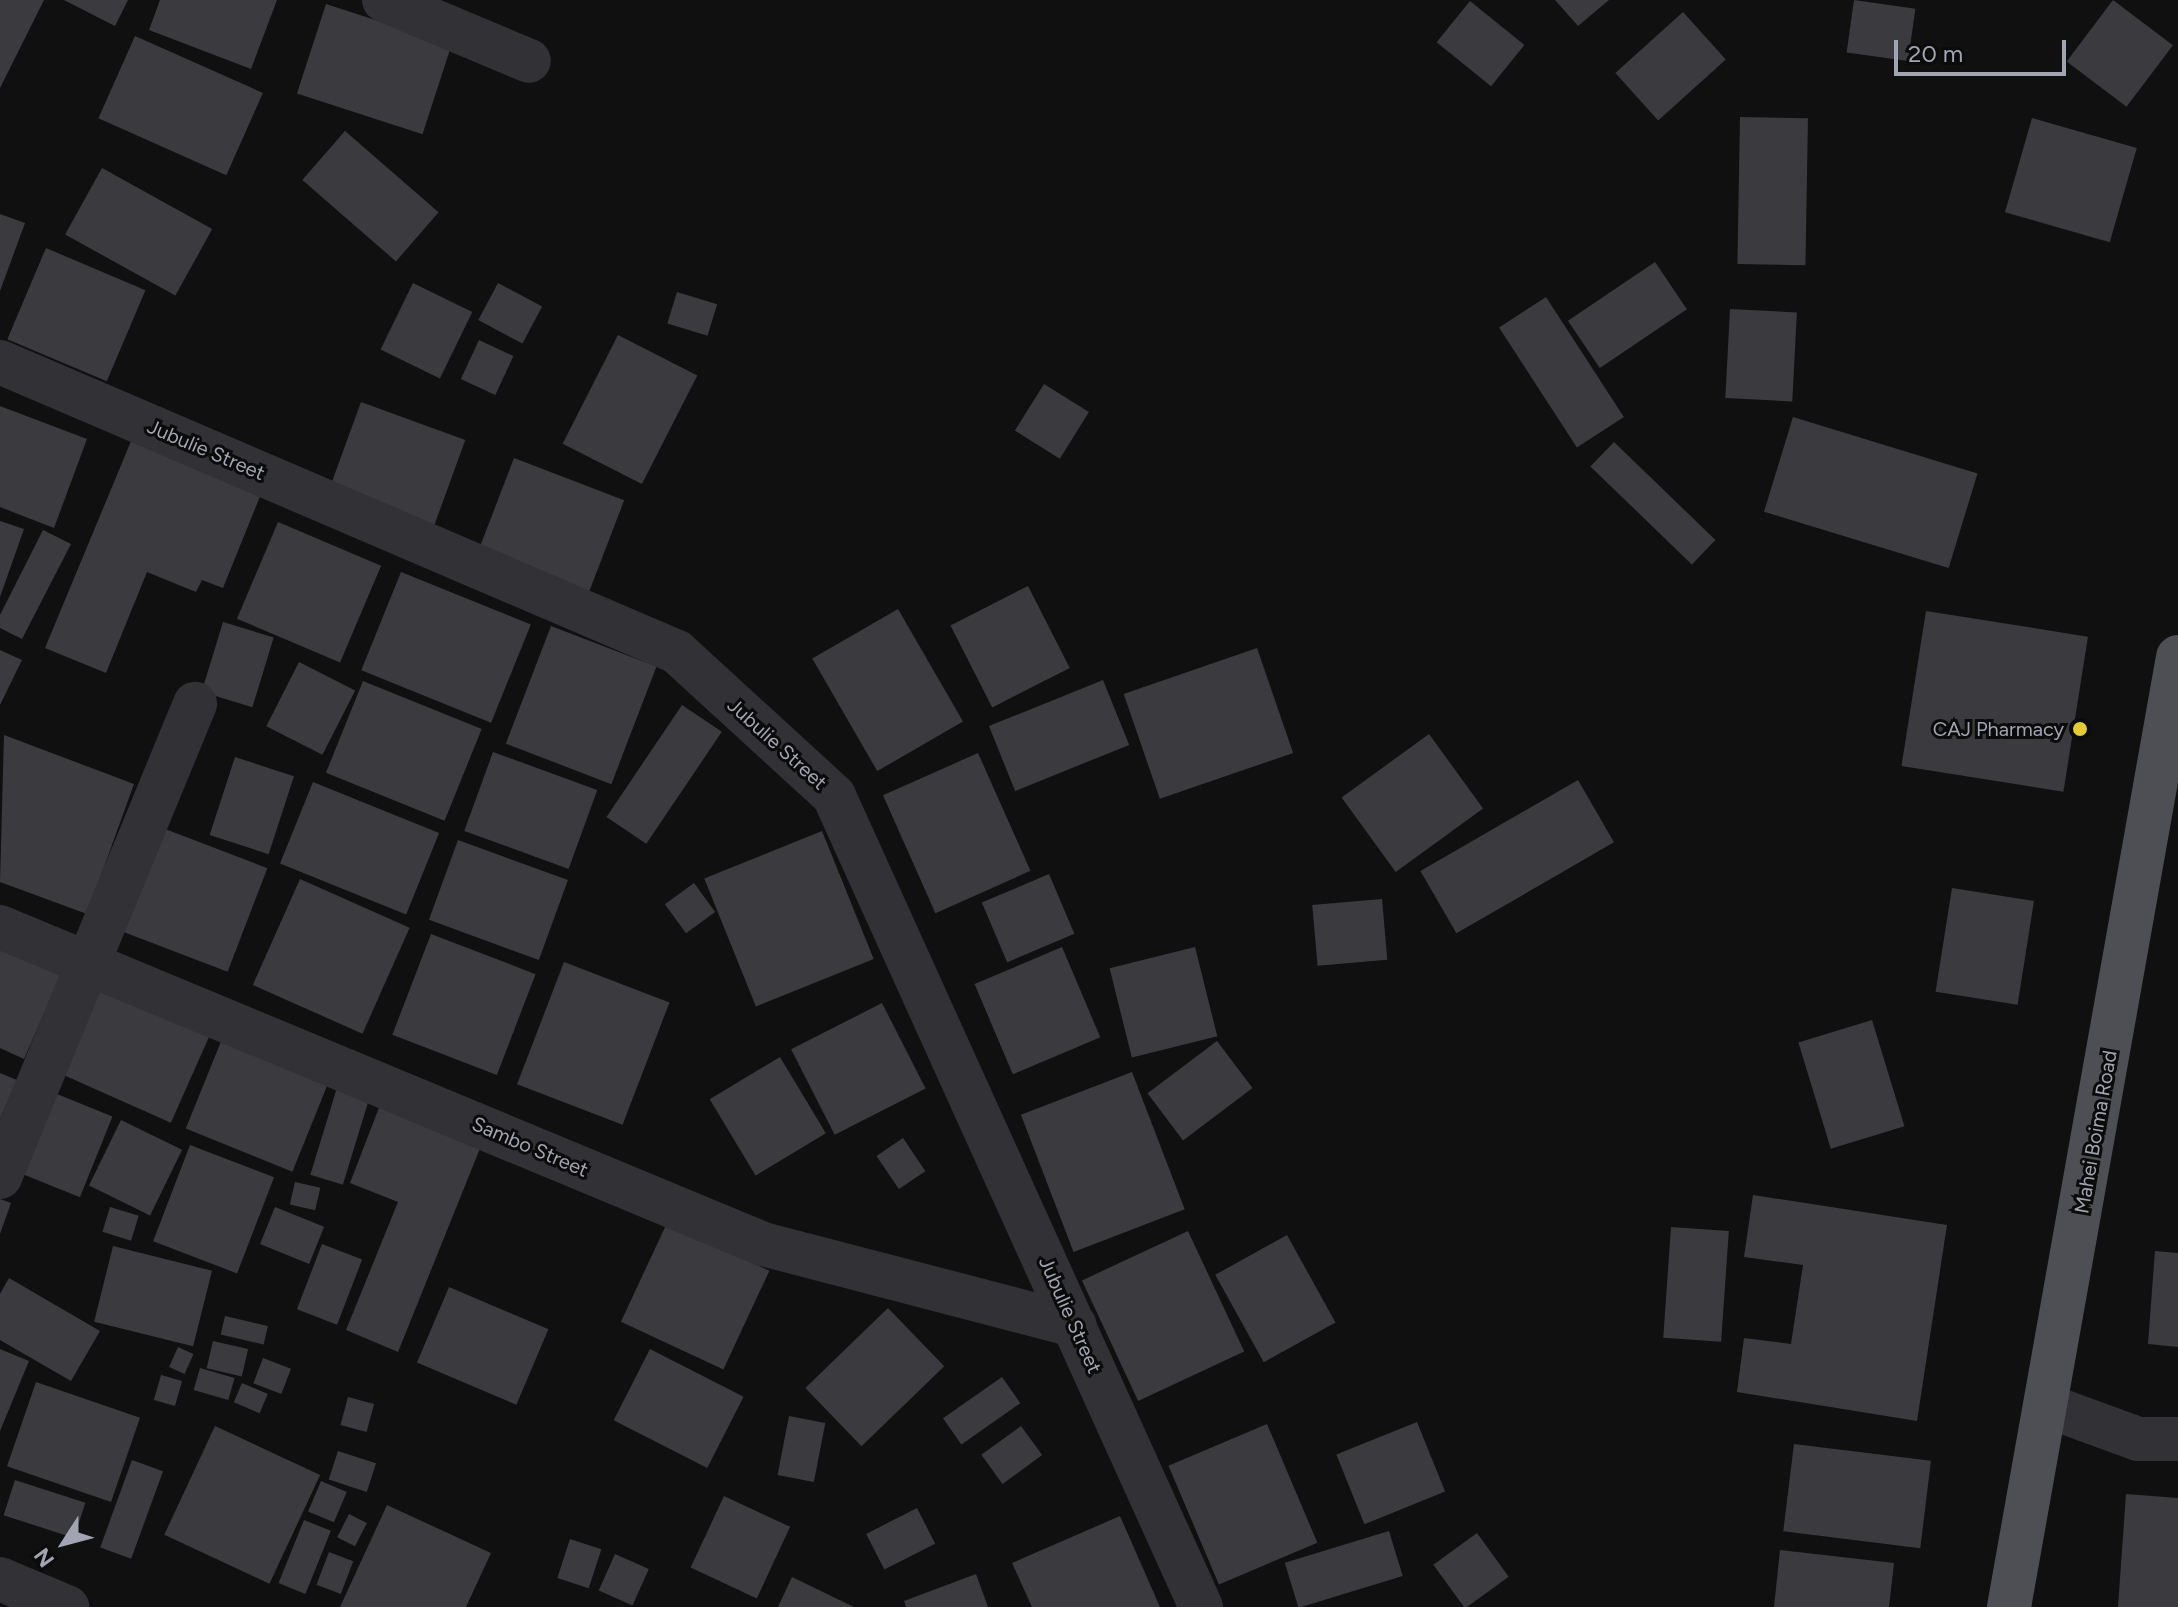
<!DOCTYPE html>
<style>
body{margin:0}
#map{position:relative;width:2178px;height:1607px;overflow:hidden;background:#101011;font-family:Figtree,sans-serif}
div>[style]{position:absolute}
.building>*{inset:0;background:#3b3a3e;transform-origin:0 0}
.minor>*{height:44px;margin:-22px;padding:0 22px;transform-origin:22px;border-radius:22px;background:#323136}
.primary>*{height:44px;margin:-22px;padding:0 22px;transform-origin:22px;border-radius:22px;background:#4e4e55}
.dots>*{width:22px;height:22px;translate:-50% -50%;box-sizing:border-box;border:4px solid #0b0b0c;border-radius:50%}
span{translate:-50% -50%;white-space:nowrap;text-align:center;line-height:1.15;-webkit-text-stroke:6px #0b0b0c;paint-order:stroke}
.street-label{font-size:20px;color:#a2a4b1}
.poi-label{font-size:20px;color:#a2a4b1}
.right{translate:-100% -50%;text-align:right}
.north{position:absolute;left:24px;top:1503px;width:80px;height:80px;-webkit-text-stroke:6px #0b0b0c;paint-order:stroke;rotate:234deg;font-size:22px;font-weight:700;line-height:32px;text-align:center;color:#a2a4b1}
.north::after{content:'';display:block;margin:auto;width:28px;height:36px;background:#a2a4b1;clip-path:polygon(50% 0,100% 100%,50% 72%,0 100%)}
.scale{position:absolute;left:1894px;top:40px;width:172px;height:36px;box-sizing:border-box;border:4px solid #a2a4b1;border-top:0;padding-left:10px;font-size:24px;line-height:28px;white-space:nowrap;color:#a2a4b1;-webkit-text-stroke:6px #0b0b0c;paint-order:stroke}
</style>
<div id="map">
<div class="building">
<i style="clip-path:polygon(0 0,44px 0,0 88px)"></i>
<i style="clip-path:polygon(64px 0,128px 0,115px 26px)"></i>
<i style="clip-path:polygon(160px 0,277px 0,251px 69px,149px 30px)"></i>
<i style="clip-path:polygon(1555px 0,1609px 0,1578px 26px)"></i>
<i style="left:1854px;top:0;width:62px;height:53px;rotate:8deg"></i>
<i style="left:2113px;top:0;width:75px;height:77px;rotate:37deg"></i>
<i style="left:1470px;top:1px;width:70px;height:53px;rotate:39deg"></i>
<i style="left:326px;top:4px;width:132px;height:94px;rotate:18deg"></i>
<i style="left:1683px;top:12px;width:64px;height:91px;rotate:48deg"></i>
<i style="left:135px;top:36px;width:140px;height:90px;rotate:24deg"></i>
<i style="left:1740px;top:117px;width:68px;height:147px;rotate:1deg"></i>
<i style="left:2032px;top:118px;width:109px;height:98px;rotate:16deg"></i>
<i style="left:345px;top:131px;width:124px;height:65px;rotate:41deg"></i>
<i style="left:102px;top:168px;width:126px;height:76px;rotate:29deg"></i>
<i style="clip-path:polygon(0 214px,25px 223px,0 291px)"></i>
<i style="left:46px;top:248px;width:108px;height:99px;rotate:23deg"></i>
<i style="left:1655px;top:262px;width:57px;height:105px;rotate:56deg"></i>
<i style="left:413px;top:283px;width:66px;height:74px;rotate:26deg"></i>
<i style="left:498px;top:283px;width:50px;height:42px;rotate:28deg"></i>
<i style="left:677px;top:292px;width:42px;height:33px;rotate:17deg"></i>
<i style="left:1546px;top:297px;width:143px;height:56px;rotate:57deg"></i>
<i style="left:1730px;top:309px;width:67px;height:89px;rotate:3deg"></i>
<i style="left:618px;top:335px;width:89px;height:122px;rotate:27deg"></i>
<i style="left:479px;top:340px;width:38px;height:43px;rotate:25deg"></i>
<i style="left:1044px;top:384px;width:53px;height:55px;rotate:32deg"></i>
<i style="left:361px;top:402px;width:111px;height:91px;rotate:20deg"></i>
<i style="clip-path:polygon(0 406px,87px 439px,54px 528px,0 507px)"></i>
<i style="left:1793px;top:417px;width:193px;height:99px;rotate:17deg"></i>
<i style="clip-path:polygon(134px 434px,263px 489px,223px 588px,202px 580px,196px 592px,147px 572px,106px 673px,45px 648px)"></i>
<i style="left:1614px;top:442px;width:141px;height:34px;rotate:44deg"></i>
<i style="left:514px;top:458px;width:118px;height:100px;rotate:21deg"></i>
<i style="clip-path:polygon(0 521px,24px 529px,0 597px)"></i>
<i style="left:278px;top:522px;width:112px;height:105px;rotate:23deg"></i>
<i style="clip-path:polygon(43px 530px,71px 544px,22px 639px,0 628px,0 615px)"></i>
<i style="left:401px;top:572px;width:140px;height:106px;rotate:22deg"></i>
<i style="left:1028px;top:586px;width:92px;height:87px;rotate:63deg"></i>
<i style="left:898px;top:609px;width:130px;height:99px;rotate:60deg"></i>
<i style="left:1926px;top:611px;width:164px;height:157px;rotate:9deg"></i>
<i style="left:223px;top:622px;width:53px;height:73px;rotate:17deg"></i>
<i style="left:551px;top:626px;width:113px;height:126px;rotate:21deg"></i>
<i style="left:1257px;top:648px;width:111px;height:141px;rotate:71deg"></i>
<i style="clip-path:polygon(0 650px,22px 660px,0 705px)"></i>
<i style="left:299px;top:662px;width:63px;height:72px;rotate:27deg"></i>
<i style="left:1103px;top:680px;width:70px;height:123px;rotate:68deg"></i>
<i style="left:363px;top:681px;width:128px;height:99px;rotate:22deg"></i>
<i style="left:682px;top:705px;width:48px;height:135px;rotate:34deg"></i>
<i style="left:1429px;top:734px;width:92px;height:108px;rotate:54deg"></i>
<i style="clip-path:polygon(4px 735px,134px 784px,87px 914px,0 882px)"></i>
<i style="left:493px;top:752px;width:111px;height:84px;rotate:20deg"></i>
<i style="left:978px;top:753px;width:129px;height:104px;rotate:66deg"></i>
<i style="left:235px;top:757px;width:62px;height:82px;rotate:18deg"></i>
<i style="left:1578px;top:780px;width:72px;height:182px;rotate:60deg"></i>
<i style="left:313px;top:782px;width:136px;height:88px;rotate:22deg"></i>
<i style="left:160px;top:827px;width:115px;height:111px;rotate:21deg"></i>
<i style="left:822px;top:831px;width:138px;height:127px;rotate:68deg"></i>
<i style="left:458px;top:840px;width:117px;height:85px;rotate:20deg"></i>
<i style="left:1049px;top:874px;width:65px;height:73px;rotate:67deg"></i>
<i style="left:300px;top:879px;width:120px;height:116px;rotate:24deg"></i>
<i style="left:694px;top:883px;width:36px;height:36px;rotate:54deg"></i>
<i style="left:1952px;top:888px;width:83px;height:105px;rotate:9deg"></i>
<i style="left:1382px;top:899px;width:61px;height:70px;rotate:85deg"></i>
<i style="left:431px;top:934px;width:112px;height:108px;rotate:21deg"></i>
<i style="clip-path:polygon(0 947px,61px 975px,24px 1059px,0 1048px)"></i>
<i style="left:1062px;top:947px;width:98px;height:95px;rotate:67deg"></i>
<i style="left:1195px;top:947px;width:92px;height:88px;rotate:76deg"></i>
<i style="left:564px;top:962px;width:113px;height:131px;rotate:21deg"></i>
<i style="left:102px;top:975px;width:123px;height:107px;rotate:24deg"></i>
<i style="left:882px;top:1003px;width:96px;height:102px;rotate:63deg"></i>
<i style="left:1872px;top:1020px;width:111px;height:77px;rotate:73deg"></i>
<i style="left:224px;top:1034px;width:115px;height:102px;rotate:22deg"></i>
<i style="left:1217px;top:1041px;width:59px;height:87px;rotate:53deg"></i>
<i style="left:780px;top:1057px;width:89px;height:82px;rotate:59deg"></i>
<i style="left:1132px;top:1072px;width:147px;height:119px;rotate:69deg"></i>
<i style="clip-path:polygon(0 1073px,17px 1080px,0 1119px)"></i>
<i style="left:339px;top:1081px;width:34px;height:98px;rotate:17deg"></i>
<i style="left:42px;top:1088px;width:76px;height:87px;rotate:22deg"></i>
<i style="clip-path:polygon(380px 1105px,481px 1146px,398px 1352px,346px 1330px,398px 1202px,350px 1183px)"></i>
<i style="left:121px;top:1120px;width:68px;height:73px;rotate:26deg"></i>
<i style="left:903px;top:1138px;width:40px;height:32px;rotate:56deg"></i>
<i style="left:190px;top:1145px;width:90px;height:103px;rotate:21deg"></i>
<i style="left:295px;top:1182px;width:26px;height:23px;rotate:13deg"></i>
<i style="clip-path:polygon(1753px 1195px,1947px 1225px,1917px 1421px,1737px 1392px,1744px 1338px,1791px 1344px,1803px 1265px,1744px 1257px)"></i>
<i style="clip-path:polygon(0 1199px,11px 1203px,0 1234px)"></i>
<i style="left:110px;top:1207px;width:30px;height:26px;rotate:17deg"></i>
<i style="left:275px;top:1207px;width:53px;height:40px;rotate:22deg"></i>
<i style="left:667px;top:1223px;width:113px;height:109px;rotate:25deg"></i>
<i style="left:1671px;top:1227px;width:58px;height:111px;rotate:4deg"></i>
<i style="left:1188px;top:1231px;width:133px;height:117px;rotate:65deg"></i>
<i style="left:1287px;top:1235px;width:100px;height:82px;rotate:61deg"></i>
<i style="left:322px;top:1244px;width:43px;height:70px;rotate:21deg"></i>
<i style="left:113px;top:1246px;width:102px;height:78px;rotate:14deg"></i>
<i style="clip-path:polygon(2155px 1251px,2178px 1253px,2178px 1347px,2148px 1344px)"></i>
<i style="clip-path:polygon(9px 1278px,100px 1331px,71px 1381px,0 1340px,0 1294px)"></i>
<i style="left:449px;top:1287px;width:108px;height:82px;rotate:23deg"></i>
<i style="left:888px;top:1308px;width:81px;height:115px;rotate:46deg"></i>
<i style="left:225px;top:1316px;width:44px;height:19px;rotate:13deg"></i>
<i style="left:213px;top:1341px;width:36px;height:28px;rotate:13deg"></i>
<i style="left:178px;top:1347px;width:17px;height:22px;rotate:24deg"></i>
<i style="clip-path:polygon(0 1349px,29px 1361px,0 1431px)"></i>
<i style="left:650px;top:1349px;width:105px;height:80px;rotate:27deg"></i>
<i style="left:263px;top:1358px;width:30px;height:27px;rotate:21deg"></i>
<i style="left:200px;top:1368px;width:36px;height:23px;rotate:16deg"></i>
<i style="left:161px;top:1375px;width:22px;height:26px;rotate:16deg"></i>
<i style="left:1002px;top:1377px;width:32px;height:72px;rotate:55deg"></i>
<i style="left:36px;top:1382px;width:110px;height:89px;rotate:19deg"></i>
<i style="left:242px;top:1383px;width:28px;height:21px;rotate:23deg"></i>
<i style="left:348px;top:1397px;width:27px;height:29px;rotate:15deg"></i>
<i style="left:789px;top:1416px;width:37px;height:60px;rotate:11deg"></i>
<i style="left:1417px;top:1422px;width:75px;height:87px;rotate:68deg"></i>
<i style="left:1267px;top:1424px;width:129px;height:107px;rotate:67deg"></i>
<i style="left:215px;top:1426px;width:116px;height:120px;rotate:25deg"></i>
<i style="left:1021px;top:1426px;width:36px;height:49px;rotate:54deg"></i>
<i style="left:1794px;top:1444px;width:138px;height:88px;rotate:7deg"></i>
<i style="left:338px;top:1451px;width:40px;height:30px;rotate:18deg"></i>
<i style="left:132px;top:1460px;width:33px;height:93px;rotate:20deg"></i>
<i style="left:15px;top:1480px;width:74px;height:37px;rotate:18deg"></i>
<i style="left:321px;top:1481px;width:28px;height:33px;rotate:23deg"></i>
<i style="clip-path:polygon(2126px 1494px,2178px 1498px,2178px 1607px,2118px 1607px)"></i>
<i style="left:724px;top:1496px;width:73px;height:79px;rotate:25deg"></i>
<i style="clip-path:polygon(387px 1505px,491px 1553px,466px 1607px,340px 1607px)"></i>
<i style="left:917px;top:1508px;width:40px;height:57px;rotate:63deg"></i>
<i style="left:349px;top:1514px;width:20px;height:26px;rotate:27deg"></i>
<i style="clip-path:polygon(1120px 1516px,1160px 1607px,1032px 1607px,1012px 1563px)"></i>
<i style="left:304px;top:1520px;width:29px;height:68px;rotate:22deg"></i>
<i style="left:1389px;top:1531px;width:47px;height:109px;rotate:73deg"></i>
<i style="left:1477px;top:1533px;width:54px;height:54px;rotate:54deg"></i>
<i style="left:570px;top:1539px;width:33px;height:41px;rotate:18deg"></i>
<i style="clip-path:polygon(1780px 1550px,1894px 1563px,1889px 1607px,1774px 1607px)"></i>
<i style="left:329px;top:1552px;width:26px;height:35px;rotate:21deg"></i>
<i style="left:615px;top:1554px;width:37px;height:40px;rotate:24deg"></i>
<i style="clip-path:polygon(976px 1574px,988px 1607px,906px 1607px,904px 1601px)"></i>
<i style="clip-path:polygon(792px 1577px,854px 1607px,778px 1607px)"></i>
</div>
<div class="minor">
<i style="left:384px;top:0;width:157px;rotate:22.8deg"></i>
<i style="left:0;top:362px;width:736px;rotate:23.19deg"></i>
<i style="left:677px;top:652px;width:213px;rotate:42.5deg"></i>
<i style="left:834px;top:796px;width:890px;rotate:65.65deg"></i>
<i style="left:0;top:927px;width:826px;rotate:22.56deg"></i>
<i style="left:763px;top:1244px;width:322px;rotate:14.6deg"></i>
<i style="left:0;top:1177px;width:512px;rotate:-67.6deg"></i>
<i style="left:2048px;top:1406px;width:96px;rotate:20.1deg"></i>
<i style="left:2138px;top:1439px;width:40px"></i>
<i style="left:0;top:1579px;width:73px;rotate:22.7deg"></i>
</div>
<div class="primary">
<i style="left:2009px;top:1607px;width:965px;rotate:-79.91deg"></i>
</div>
<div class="dots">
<i style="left:2080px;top:729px;background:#e2ca38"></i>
</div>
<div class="street-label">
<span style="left:206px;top:450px;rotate:23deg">Jubulie Street</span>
<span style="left:777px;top:744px;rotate:42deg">Jubulie Street</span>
<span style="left:2096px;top:1132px;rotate:-80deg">Mahei Boima Road</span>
<span style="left:530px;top:1147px;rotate:23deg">Sambo Street</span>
<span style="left:1070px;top:1315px;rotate:66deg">Jubulie Street</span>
</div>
<div class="poi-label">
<span class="right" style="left:2064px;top:729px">CAJ Pharmacy</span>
</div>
<div class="north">N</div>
<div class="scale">20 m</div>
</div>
